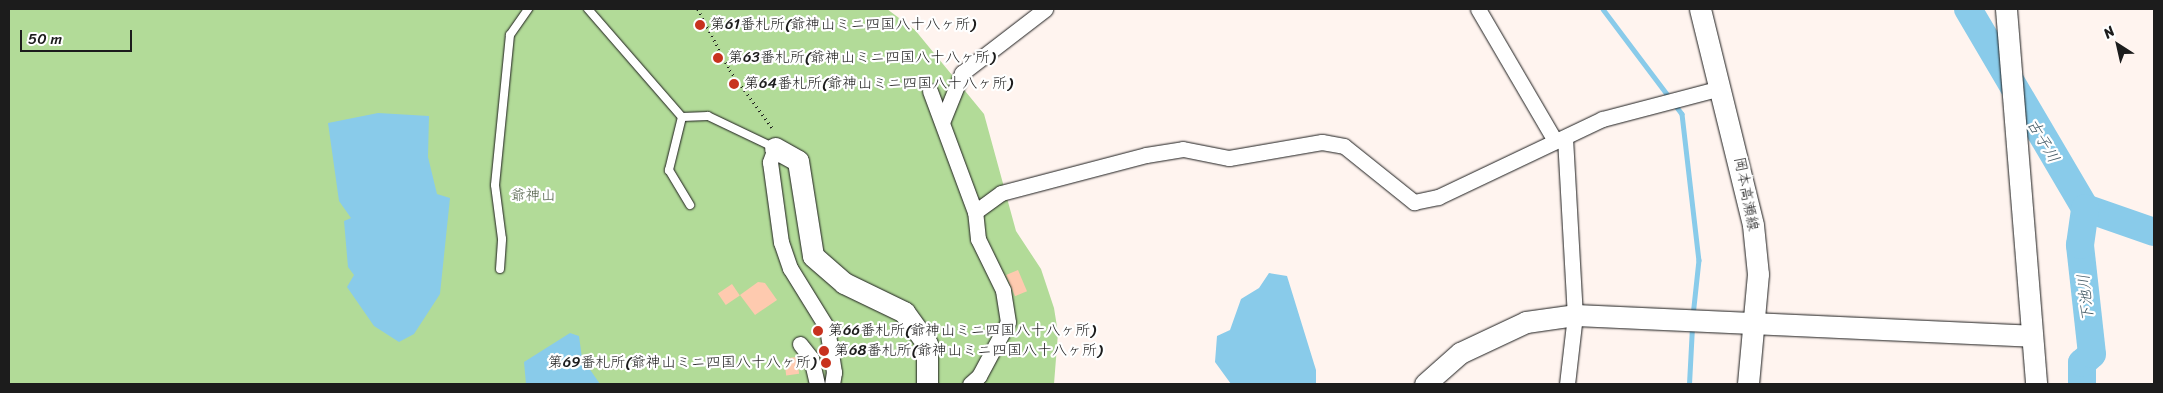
<!DOCTYPE html>
<meta charset="utf-8">
<style>
body{margin:0}
#map{position:relative;width:2163px;height:393px;overflow:hidden;background:#fff4ef;font-family:Sriracha,"Klee One",sans-serif}
div>[style]{position:absolute}
.green>*{inset:0;background:#b2db98}
.water>*{inset:0;background:#89cbea}
.stream>*{height:4.5px;margin:-2.25px;padding:0 2.25px;transform-origin:2.25px;border-radius:2.25px;background:#89cbea}
.river>*{height:28px;margin:-14px;padding:0 14px;transform-origin:14px;border-radius:14px;background:#89cbea}
.building>*{inset:0;background:#fecaaf;transform-origin:0 0}
.path>*{height:2.5px;margin-top:-1.25px;transform-origin:0;background:repeating-linear-gradient(90deg,#1c1c1c 0 1px,transparent 0 5px)}
.roads{filter:drop-shadow(0 0 1px #1c1c1c) drop-shadow(0 0 1px #1c1c1c)}
.lane>*{height:8px;margin:-4px;padding:0 4px;transform-origin:4px;border-radius:4px;background:#fff}
.street>*{height:15px;margin:-7.5px;padding:0 7.5px;transform-origin:7.5px;border-radius:7.5px;background:#fff}
.secondary>*{height:21px;margin:-10.5px;padding:0 10.5px;transform-origin:10.5px;border-radius:10.5px;background:#fff}
.dots>*{width:14px;height:14px;translate:-50% -50%;box-sizing:border-box;border:2px solid #fff;border-radius:50%}
span{translate:-50% -50%;white-space:nowrap;text-align:center;line-height:1.15;-webkit-text-stroke:4.5px #fff;paint-order:stroke}
.poi-label{font-size:15px;color:#1c1c1c}
.left{translate:0 -50%;text-align:left}
.right{translate:-100% -50%;text-align:right}
.street-label{font-size:15px;color:#1c1c1c}
.park-label{font-size:15px;color:#505f47}
.water-label{font-size:16px;color:#425964;font-style:italic}
.frame{position:absolute;inset:0;border:10px solid #1c1c1c;pointer-events:none}
.north{position:absolute;left:2093px;top:20px;width:50px;height:50px;-webkit-text-stroke:4px #fff;paint-order:stroke;rotate:325deg;font-size:14px;font-weight:700;line-height:20px;text-align:center;color:#1c1c1c}
.north::after{content:'';display:block;margin:auto;width:18px;height:22px;background:#1c1c1c;clip-path:polygon(50% 0,100% 100%,50% 72%,0 100%)}
.scale{position:absolute;left:20px;top:30px;width:112px;height:22px;box-sizing:border-box;border:2px solid #1c1c1c;border-top:0;padding-left:6px;font-size:15px;line-height:18px;white-space:nowrap;color:#1c1c1c;-webkit-text-stroke:4px #fff;paint-order:stroke}
</style>
<div id="map">
<div class="green">
<i style="clip-path:polygon(9px 9px,887px 9px,915px 30px,984px 114px,1016px 231px,1041px 269px,1054px 308px,1058px 333px,1054px 384px,9px 384px)"></i>
</div>
<div class="water">
<i style="clip-path:polygon(378px 113px,429px 116px,428px 157px,437px 194px,450px 198px,440px 294px,414px 334px,399px 342px,374px 326px,347px 287px,354px 275px,348px 267px,344px 221px,351px 218px,339px 201px,328px 123px)"></i>
<i style="clip-path:polygon(1269px 273px,1287px 276px,1316px 370px,1316px 384px,1231px 384px,1215px 362px,1217px 336px,1230px 330px,1241px 299px,1259px 288px)"></i>
<i style="clip-path:polygon(570px 333px,579px 336px,582px 358px,600px 384px,526px 384px,524px 362px)"></i>
</div>
<div class="stream">
<i style="left:1603px;top:9px;width:131px;rotate:53deg"></i>
<i style="left:1682px;top:114px;width:147px;rotate:83.4deg"></i>
<i style="left:1699px;top:260px;width:56px;rotate:96.1deg"></i>
<i style="left:1689px;top:384px;width:58px;rotate:-87deg"></i>
</div>
<div class="river">
<i style="left:1968px;top:9px;width:231px;rotate:59.5deg"></i>
<i style="left:2085px;top:208px;width:73px;rotate:19.2deg"></i>
<i style="left:2082px;top:384px;width:21px;rotate:-90deg"></i>
<i style="left:2082px;top:363px;width:13px;rotate:-42deg"></i>
<i style="left:2092px;top:354px;width:110px;rotate:-96.3deg"></i>
<i style="left:2080px;top:245px;width:37px;rotate:-82deg"></i>
</div>
<div class="building">
<i style="left:1018px;top:270px;width:23px;height:13px;rotate:67deg"></i>
<i style="clip-path:polygon(758px 282px,765px 283px,777px 300px,755px 315px,740px 295px)"></i>
<i style="left:732px;top:284px;width:14px;height:17px;rotate:56deg"></i>
<i style="left:797px;top:357px;width:17px;height:13px;rotate:83deg"></i>
</div>
<div class="path">
<i style="left:698px;top:9px;width:69px;rotate:62.3deg"></i>
<i style="left:730px;top:70px;width:74px;rotate:53.7deg"></i>
</div>
<div class="roads">
<div class="lane">
<i style="left:588px;top:9px;width:143px;rotate:49deg"></i>
<i style="left:682px;top:117px;width:26px;rotate:-2deg"></i>
<i style="left:708px;top:116px;width:72px;rotate:25.5deg"></i>
<i style="left:682px;top:117px;width:55px;rotate:103.8deg"></i>
<i style="left:669px;top:170px;width:41px;rotate:59deg"></i>
<i style="left:500px;top:269px;width:30px;rotate:-86deg"></i>
<i style="left:502px;top:239px;width:54px;rotate:-97.4deg"></i>
<i style="left:495px;top:185px;width:151px;rotate:-84.3deg"></i>
<i style="left:510px;top:35px;width:32px;rotate:-55deg"></i>
</div>
<div class="street">
<i style="left:1478px;top:9px;width:153px;rotate:59.7deg"></i>
<i style="left:930px;top:91px;width:129px;rotate:69.6deg"></i>
<i style="left:975px;top:212px;width:32px;rotate:-36deg"></i>
<i style="left:1001px;top:193px;width:150px;rotate:-14.7deg"></i>
<i style="left:1146px;top:155px;width:37px;rotate:-9deg"></i>
<i style="left:1183px;top:149px;width:47px;rotate:11.1deg"></i>
<i style="left:1229px;top:158px;width:94px;rotate:-9.8deg"></i>
<i style="left:1322px;top:142px;width:22px;rotate:10deg"></i>
<i style="left:1344px;top:146px;width:90px;rotate:38.7deg"></i>
<i style="left:1414px;top:202px;width:25px;rotate:-12deg"></i>
<i style="left:1438px;top:197px;width:182px;rotate:-25.4deg"></i>
<i style="left:1602px;top:119px;width:123px;rotate:-14.6deg"></i>
<i style="left:943px;top:120px;width:51px;rotate:-68deg"></i>
<i style="left:962px;top:73px;width:105px;rotate:-37.6deg"></i>
<i style="left:1565px;top:138px;width:177px;rotate:86.8deg"></i>
<i style="left:1575px;top:315px;width:69px;rotate:96.6deg"></i>
<i style="left:775px;top:148px;width:15px;rotate:110deg"></i>
<i style="left:770px;top:162px;width:81px;rotate:82.2deg"></i>
<i style="left:781px;top:242px;width:28px;rotate:71deg"></i>
<i style="left:790px;top:268px;width:70px;rotate:58.3deg"></i>
<i style="left:827px;top:328px;width:45px;rotate:81deg"></i>
<i style="left:834px;top:372px;width:12px;rotate:99deg"></i>
<i style="left:800px;top:344px;width:18px;rotate:52deg"></i>
<i style="left:811px;top:358px;width:27px;rotate:77deg"></i>
<i style="left:970px;top:384px;width:12px;rotate:-42deg"></i>
<i style="left:979px;top:376px;width:61px;rotate:-61.8deg"></i>
<i style="left:1008px;top:322px;width:32px;rotate:-99deg"></i>
<i style="left:1003px;top:290px;width:57px;rotate:-116.1deg"></i>
<i style="left:978px;top:239px;width:27px;rotate:-96deg"></i>
</div>
<div class="secondary">
<i style="left:1700px;top:9px;width:222px;rotate:76.2deg"></i>
<i style="left:1753px;top:225px;width:49px;rotate:84.2deg"></i>
<i style="left:1758px;top:274px;width:110px;rotate:95.2deg"></i>
<i style="left:2006px;top:9px;width:376px;rotate:85.4deg"></i>
<i style="left:775px;top:148px;width:26px;rotate:29deg"></i>
<i style="left:798px;top:161px;width:96px;rotate:81deg"></i>
<i style="left:813px;top:256px;width:41px;rotate:41.1deg"></i>
<i style="left:844px;top:283px;width:67px;rotate:25.8deg"></i>
<i style="left:904px;top:312px;width:39px;rotate:54deg"></i>
<i style="left:927px;top:344px;width:40px;rotate:90deg"></i>
<i style="left:1425px;top:384px;width:47px;rotate:-41.5deg"></i>
<i style="left:1460px;top:353px;width:73px;rotate:-25.2deg"></i>
<i style="left:1526px;top:322px;width:49px;rotate:-8.1deg"></i>
<i style="left:1575px;top:315px;width:457px;rotate:2.6deg"></i>
</div>
</div>
<div class="dots">
<i style="left:700px;top:25px;background:#c8321e"></i>
<i style="left:718px;top:58px;background:#c8321e"></i>
<i style="left:734px;top:84px;background:#c8321e"></i>
<i style="left:818px;top:331px;background:#c8321e"></i>
<i style="left:824px;top:351px;background:#c8321e"></i>
<i style="left:826px;top:363px;background:#c8321e"></i>
</div>
<div class="poi-label">
<span class="left" style="left:710px;top:25px">第61番札所(爺神山ミニ四国八十八ヶ所)</span>
<span class="left" style="left:728px;top:58px">第63番札所(爺神山ミニ四国八十八ヶ所)</span>
<span class="left" style="left:744px;top:84px">第64番札所(爺神山ミニ四国八十八ヶ所)</span>
<span class="left" style="left:828px;top:331px">第66番札所(爺神山ミニ四国八十八ヶ所)</span>
<span class="left" style="left:834px;top:351px">第68番札所(爺神山ミニ四国八十八ヶ所)</span>
<span class="right" style="left:816px;top:363px">第69番札所(爺神山ミニ四国八十八ヶ所)</span>
</div>
<div class="street-label">
<span style="left:1746px;top:194px;rotate:79deg">岡本高瀬線</span>
</div>
<div class="park-label">
<span style="left:533px;top:196px">爺神山</span>
</div>
<div class="water-label">
<span style="left:2043px;top:141px;rotate:60deg">古子川</span>
<span style="left:2086px;top:298px;rotate:-96deg">下池川</span>
</div>
<div class="frame"></div>
<div class="north">N</div>
<div class="scale">50 m</div>
</div>
